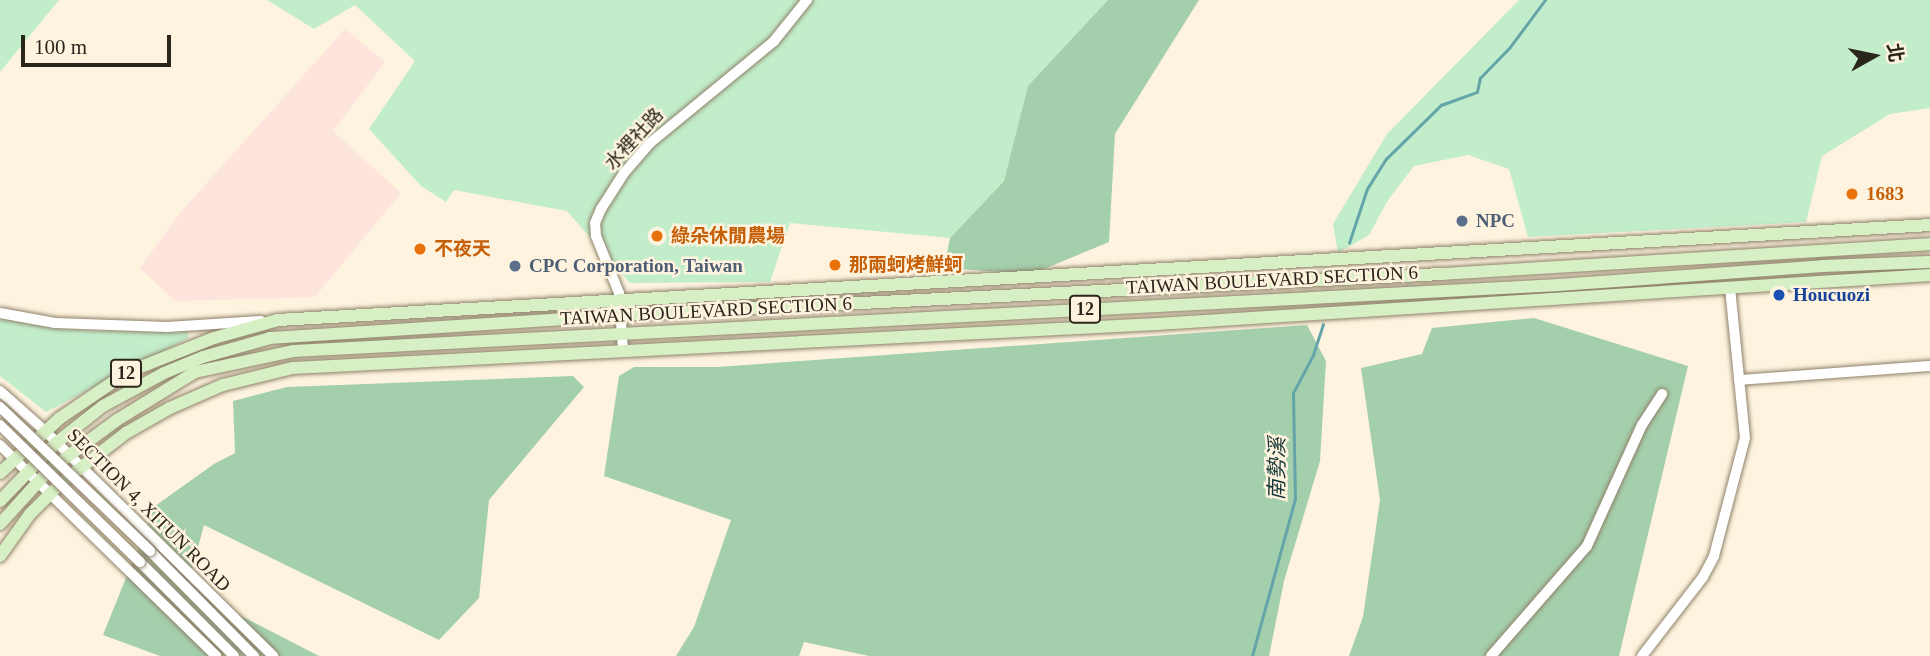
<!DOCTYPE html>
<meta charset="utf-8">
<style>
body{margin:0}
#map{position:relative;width:1930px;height:656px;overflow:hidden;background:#fef3de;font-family:"Times New Roman","Noto Sans TC",serif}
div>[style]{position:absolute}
.industrial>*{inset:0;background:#fde4dd}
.green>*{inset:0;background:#c2edca}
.forest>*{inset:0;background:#a4cfac}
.stream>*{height:2.5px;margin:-1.25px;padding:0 1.25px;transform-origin:1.25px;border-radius:1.25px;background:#65a5aa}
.roads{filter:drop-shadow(0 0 2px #8f826a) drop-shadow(0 0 2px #8f826a)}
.minor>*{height:10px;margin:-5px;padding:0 5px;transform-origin:5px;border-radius:5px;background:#fff}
.major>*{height:12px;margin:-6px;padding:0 6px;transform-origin:6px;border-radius:6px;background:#d6efc4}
.bridges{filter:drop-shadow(0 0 2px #8f826a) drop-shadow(0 0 2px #8f826a)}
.minor-bridge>*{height:10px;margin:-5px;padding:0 5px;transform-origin:5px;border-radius:5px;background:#fff}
.dots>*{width:19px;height:19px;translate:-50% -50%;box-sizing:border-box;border:4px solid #fef3de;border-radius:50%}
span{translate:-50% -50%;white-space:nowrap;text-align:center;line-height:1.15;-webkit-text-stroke:5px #fef3de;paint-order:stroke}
.shield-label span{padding:2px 5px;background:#fef3de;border:2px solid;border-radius:5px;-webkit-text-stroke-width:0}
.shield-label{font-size:18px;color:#2b261c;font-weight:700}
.street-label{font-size:19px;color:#2b261c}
.food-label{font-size:19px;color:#c56008;font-weight:700}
.left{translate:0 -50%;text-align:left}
.service-label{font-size:19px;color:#4e5e75;font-weight:700}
.transit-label{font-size:19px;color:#164399;font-weight:700}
.water-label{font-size:21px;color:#143537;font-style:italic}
.north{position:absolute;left:1839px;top:21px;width:70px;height:70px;-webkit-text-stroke:5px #fef3de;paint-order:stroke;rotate:81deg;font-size:19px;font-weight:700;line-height:28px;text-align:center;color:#2b261c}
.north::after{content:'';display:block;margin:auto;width:24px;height:32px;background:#2b261c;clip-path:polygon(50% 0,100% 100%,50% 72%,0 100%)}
.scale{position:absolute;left:21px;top:35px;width:150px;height:32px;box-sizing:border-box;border:4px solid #2b261c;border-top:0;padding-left:9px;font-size:21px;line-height:24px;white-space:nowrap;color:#2b261c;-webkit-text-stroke:5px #fef3de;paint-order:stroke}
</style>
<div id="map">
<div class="industrial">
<i style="clip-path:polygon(345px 29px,385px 62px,333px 131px,401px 193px,315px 297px,175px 301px,140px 268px,180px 213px)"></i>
</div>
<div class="green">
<i style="clip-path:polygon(0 0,59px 0,0 72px)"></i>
<i style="clip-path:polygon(267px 0,1108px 0,1029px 86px,1004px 181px,950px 238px,790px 223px,770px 282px,630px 283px,567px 211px,454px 190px,446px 202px,421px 186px,369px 129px,415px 61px,355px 5px,314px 29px)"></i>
<i style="clip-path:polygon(1519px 0,1930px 0,1930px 108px,1890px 114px,1822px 156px,1806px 222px,1528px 237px,1509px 169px,1468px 155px,1414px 166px,1388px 200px,1369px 235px,1338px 253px,1333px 224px,1387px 134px)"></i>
<i style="clip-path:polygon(0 317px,87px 331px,188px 331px,189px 338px,46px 412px,0 376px)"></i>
</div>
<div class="forest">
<i style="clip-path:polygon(1108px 0,1199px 0,1115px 134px,1109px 242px,1032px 274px,944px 268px,950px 238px,1004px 181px,1028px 86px)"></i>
<i style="clip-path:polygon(1534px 318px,1688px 366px,1619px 656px,1349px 656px,1363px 617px,1380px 500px,1361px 368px,1422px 354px,1432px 328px)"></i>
<i style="clip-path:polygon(1307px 325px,1326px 361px,1320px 461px,1284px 581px,1269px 656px,869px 656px,804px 642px,799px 656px,676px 656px,694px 627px,731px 520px,604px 476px,619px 376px,634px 367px,717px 367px)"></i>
<i style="clip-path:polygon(573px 376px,584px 387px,489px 500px,479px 598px,439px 640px,204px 525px,187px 588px,319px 656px,160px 656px,103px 635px,155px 506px,214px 464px,235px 453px,233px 401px,287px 387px)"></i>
</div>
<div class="stream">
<i style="left:1349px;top:243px;width:57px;rotate:-71.6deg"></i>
<i style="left:1367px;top:189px;width:36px;rotate:-58deg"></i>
<i style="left:1386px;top:159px;width:77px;rotate:-44.5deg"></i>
<i style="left:1441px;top:105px;width:38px;rotate:-20deg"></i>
<i style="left:1477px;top:92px;width:14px;rotate:-78deg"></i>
<i style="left:1480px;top:78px;width:43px;rotate:-45.9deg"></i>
<i style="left:1510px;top:47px;width:59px;rotate:-53.3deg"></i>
<i style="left:1252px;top:656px;width:163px;rotate:-74.7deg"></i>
<i style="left:1295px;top:499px;width:106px;rotate:-91.1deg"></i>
<i style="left:1293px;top:393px;width:43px;rotate:-62.2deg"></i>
<i style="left:1313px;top:355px;width:32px;rotate:-72deg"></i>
</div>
<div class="roads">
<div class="minor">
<i style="left:0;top:313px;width:56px;rotate:10.3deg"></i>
<i style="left:55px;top:323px;width:112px;rotate:2deg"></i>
<i style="left:167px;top:327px;width:94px;rotate:-3.7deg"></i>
<i style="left:623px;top:350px;width:57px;rotate:-94deg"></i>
<i style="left:619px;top:293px;width:61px;rotate:-112deg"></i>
<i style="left:596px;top:236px;width:13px;rotate:-94deg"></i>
<i style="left:595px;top:223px;width:15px;rotate:-67deg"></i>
<i style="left:601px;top:209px;width:43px;rotate:-57.4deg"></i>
<i style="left:624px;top:173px;width:40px;rotate:-49deg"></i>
<i style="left:650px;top:143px;width:161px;rotate:-39.4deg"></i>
<i style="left:774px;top:41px;width:53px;rotate:-51.2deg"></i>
<i style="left:1739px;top:380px;width:192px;rotate:-4.2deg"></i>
<i style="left:0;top:391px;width:59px;rotate:41.6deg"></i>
<i style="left:44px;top:430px;width:322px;rotate:44.6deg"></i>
<i style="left:0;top:445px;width:302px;rotate:44.3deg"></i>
<i style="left:150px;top:551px;width:148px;rotate:45.3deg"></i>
<i style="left:140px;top:562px;width:133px;rotate:45deg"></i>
<i style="left:1491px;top:656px;width:146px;rotate:-48.9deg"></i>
<i style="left:1587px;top:546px;width:133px;rotate:-65.6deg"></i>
<i style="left:1642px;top:425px;width:37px;rotate:-57deg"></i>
<i style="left:1642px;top:656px;width:100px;rotate:-52.3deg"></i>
<i style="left:1703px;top:577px;width:24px;rotate:-62deg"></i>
<i style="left:1714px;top:556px;width:122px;rotate:-75.3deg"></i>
<i style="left:1745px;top:438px;width:151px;rotate:-95.7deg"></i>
</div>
<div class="major">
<i style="left:0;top:473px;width:81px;rotate:-42.5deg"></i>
<i style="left:60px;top:418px;width:82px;rotate:-34.1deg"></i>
<i style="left:128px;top:372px;width:92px;rotate:-21.6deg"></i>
<i style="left:214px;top:338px;width:66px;rotate:-15.7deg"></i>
<i style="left:278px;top:320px;width:1655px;rotate:-3.29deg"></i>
<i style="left:0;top:501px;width:81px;rotate:-46deg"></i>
<i style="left:56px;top:443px;width:60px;rotate:-38.2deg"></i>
<i style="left:103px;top:406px;width:69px;rotate:-28.4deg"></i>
<i style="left:164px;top:373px;width:42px;rotate:-22.3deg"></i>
<i style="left:203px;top:357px;width:70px;rotate:-15.8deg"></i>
<i style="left:270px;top:338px;width:352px;rotate:-3.7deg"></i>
<i style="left:621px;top:315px;width:822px;rotate:-2.86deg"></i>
<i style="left:1442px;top:274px;width:489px;rotate:-3.5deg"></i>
<i style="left:0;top:524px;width:72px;rotate:-47.8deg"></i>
<i style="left:48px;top:471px;width:86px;rotate:-36.5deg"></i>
<i style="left:117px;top:420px;width:92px;rotate:-31.6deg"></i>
<i style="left:195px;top:372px;width:100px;rotate:-12.1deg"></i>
<i style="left:293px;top:351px;width:1268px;rotate:-2.98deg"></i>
<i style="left:1559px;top:285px;width:264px;rotate:-4.1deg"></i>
<i style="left:1822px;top:266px;width:108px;rotate:-2.1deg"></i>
<i style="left:0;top:556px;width:52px;rotate:-54.5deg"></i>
<i style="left:30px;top:514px;width:44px;rotate:-45deg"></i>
<i style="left:61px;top:483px;width:82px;rotate:-37.6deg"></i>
<i style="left:126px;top:433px;width:51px;rotate:-29.6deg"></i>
<i style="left:170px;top:408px;width:58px;rotate:-23.5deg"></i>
<i style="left:223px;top:385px;width:72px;rotate:-13.7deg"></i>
<i style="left:293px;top:368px;width:865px;rotate:-2.92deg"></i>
<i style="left:1157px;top:324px;width:775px;rotate:-3.63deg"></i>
</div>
</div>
<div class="bridges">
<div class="minor-bridge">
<i style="left:0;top:407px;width:208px;rotate:43.8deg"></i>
<i style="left:0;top:425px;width:196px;rotate:44.4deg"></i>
</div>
</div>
<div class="dots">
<i style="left:1852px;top:194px;background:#e8710a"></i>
<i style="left:1462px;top:221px;background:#5c6f8a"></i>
<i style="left:657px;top:236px;background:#e8710a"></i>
<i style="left:420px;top:249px;background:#e8710a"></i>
<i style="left:835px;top:265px;background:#e8710a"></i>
<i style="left:515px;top:266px;background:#5c6f8a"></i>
<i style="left:1779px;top:295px;background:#1a4fb4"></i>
</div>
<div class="shield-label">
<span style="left:1085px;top:309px">12</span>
<span style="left:126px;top:373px">12</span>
</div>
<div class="street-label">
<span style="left:634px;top:139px;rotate:-47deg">水裡社路</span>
<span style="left:1272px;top:280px;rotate:-3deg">TAIWAN BOULEVARD SECTION 6</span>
<span style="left:706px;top:311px;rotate:-3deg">TAIWAN BOULEVARD SECTION 6</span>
<span style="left:149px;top:510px;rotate:45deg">SECTION 4, XITUN ROAD</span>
</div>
<div class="food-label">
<span class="left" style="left:1866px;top:194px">1683</span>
<span class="left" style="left:671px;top:236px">綠朵休閒農場</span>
<span class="left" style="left:434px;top:249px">不夜天</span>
<span class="left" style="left:849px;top:265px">那兩蚵烤鮮蚵</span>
</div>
<div class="service-label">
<span class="left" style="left:1476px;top:221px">NPC</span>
<span class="left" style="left:529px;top:266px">CPC Corporation, Taiwan</span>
</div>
<div class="transit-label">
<span class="left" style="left:1793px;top:295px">Houcuozi</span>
</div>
<div class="water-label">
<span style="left:1277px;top:469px;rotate:-89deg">南勢溪</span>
</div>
<div class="north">北</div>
<div class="scale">100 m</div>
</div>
